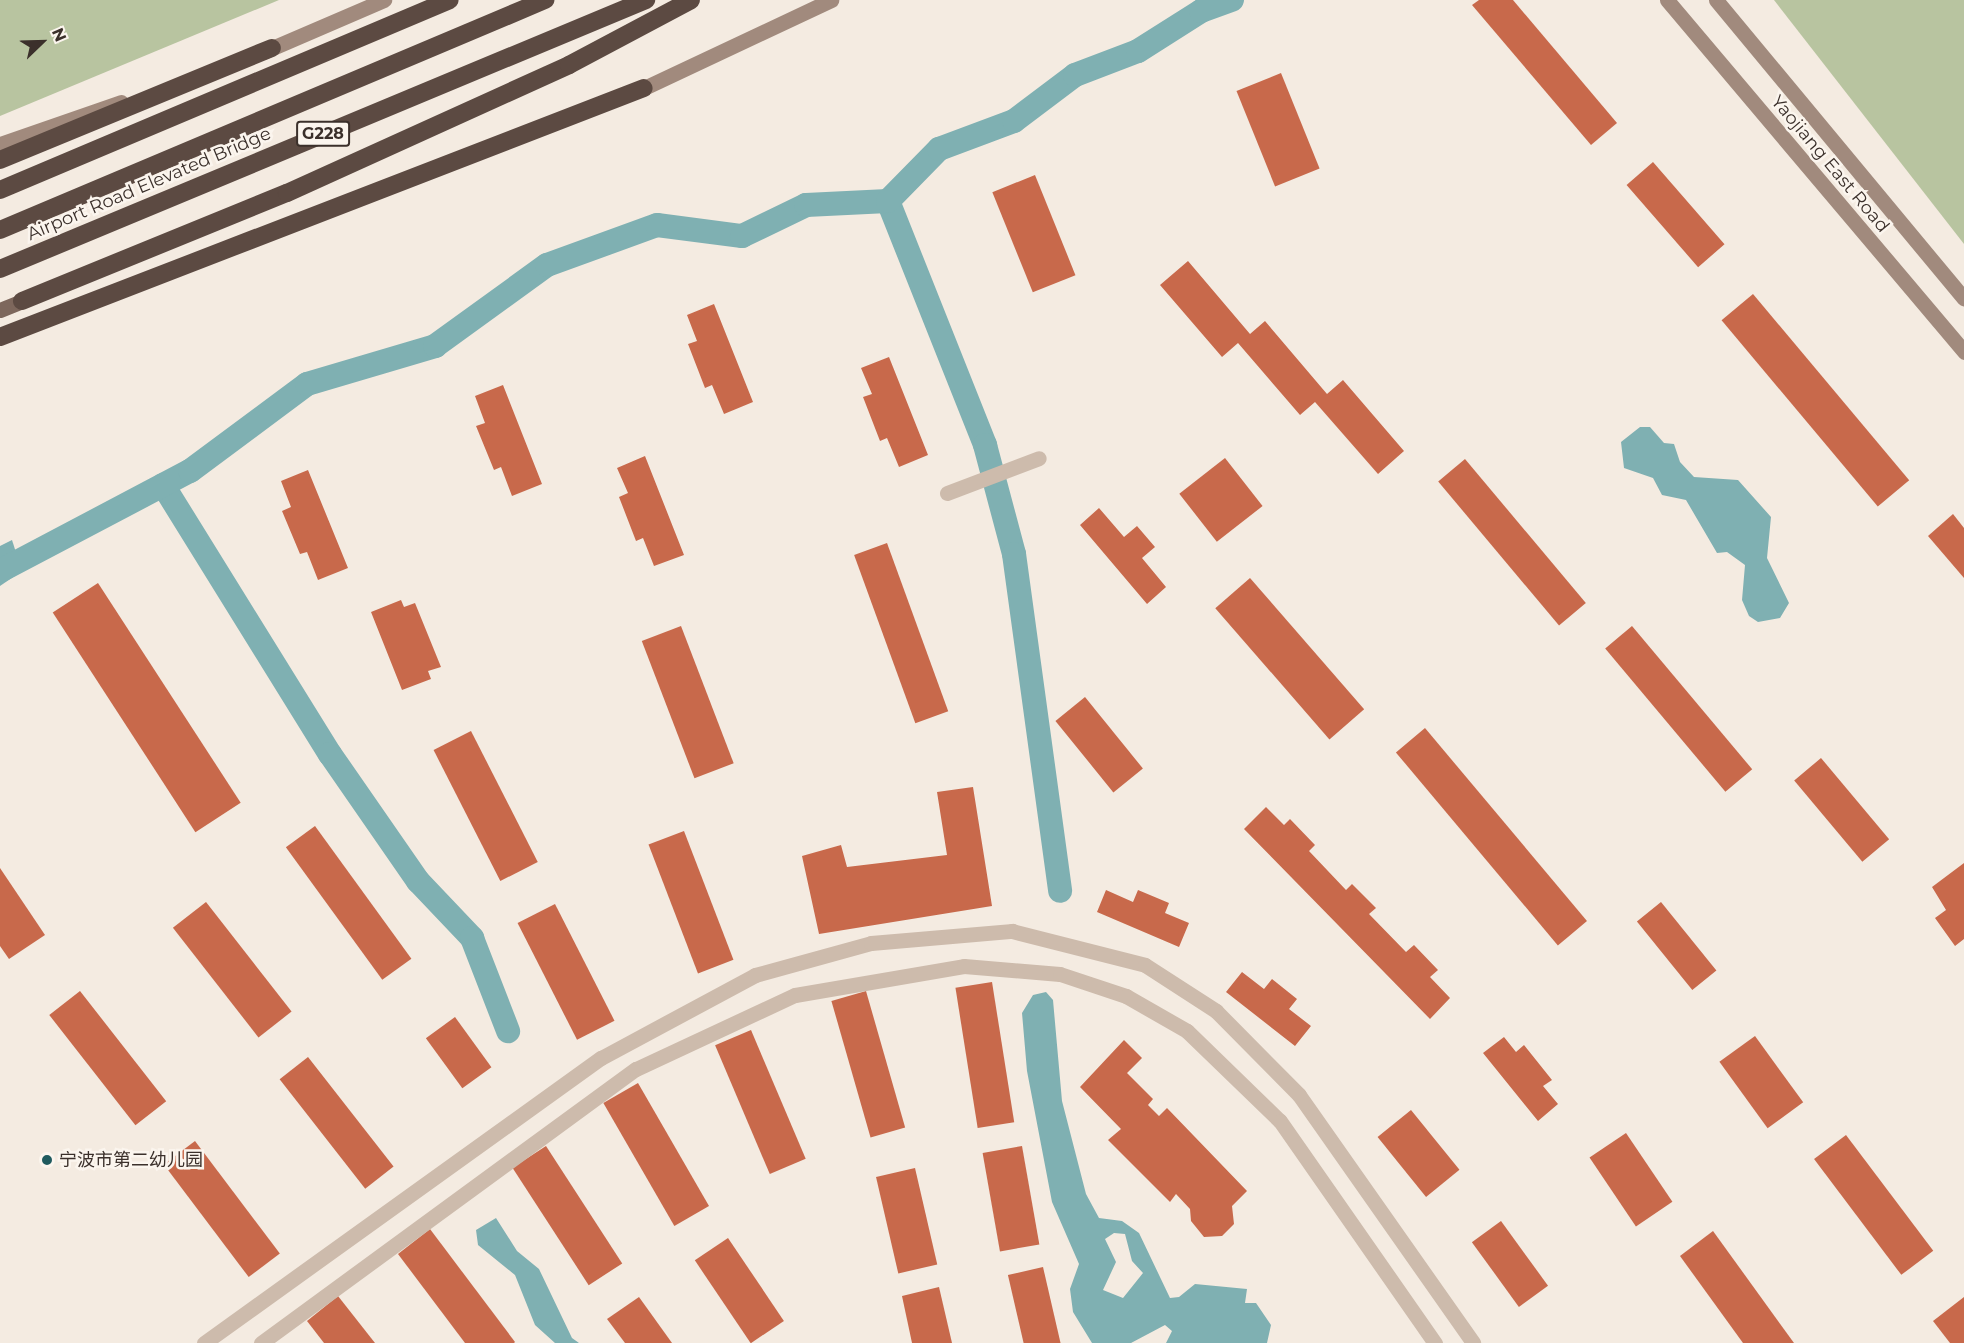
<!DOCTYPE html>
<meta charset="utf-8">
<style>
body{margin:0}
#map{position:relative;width:1964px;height:1343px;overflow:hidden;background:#f4ebe1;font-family:Montserrat,"Noto Sans SC",sans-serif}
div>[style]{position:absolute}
.green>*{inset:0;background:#b8c4a0}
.water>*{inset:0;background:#7fb0b2}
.canal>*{height:24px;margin:-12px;padding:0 12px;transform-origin:12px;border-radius:12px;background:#7fb0b2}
.building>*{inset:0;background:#c8694b;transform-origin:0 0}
.street>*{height:15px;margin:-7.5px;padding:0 7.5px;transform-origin:7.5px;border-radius:7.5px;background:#cdbbac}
.secondary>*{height:15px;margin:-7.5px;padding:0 7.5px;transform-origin:7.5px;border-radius:7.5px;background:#a18a7d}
.primary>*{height:15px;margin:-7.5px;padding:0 7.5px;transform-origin:7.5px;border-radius:7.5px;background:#7d675c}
.highway>*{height:18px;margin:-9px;padding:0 9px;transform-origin:9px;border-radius:9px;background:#5c4a42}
.dots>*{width:16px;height:16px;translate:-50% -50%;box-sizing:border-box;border:3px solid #fbf5ee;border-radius:50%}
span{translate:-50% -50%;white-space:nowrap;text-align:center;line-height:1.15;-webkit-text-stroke:5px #fbf5ee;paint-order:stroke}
.shield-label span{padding:2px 4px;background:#fbf5ee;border:2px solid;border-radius:4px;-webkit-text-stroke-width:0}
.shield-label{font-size:16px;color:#3b302b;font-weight:700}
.street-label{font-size:18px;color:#3b302b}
.poi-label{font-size:18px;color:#3b302b}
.left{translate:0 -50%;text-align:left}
.north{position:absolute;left:12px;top:12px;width:60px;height:60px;-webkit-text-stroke:4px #fbf5ee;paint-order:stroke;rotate:67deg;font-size:16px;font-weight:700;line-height:24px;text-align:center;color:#3b302b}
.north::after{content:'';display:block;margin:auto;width:21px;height:27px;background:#3b302b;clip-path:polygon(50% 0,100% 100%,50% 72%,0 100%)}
</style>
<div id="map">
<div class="green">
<i style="clip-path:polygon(0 0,279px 0,0 116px)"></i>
<i style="clip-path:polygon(1774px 0,1964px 0,1964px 244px)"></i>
</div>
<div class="water">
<i style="clip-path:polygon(1640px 427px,1650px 427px,1664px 443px,1674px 444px,1680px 462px,1694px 477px,1738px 480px,1771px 517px,1767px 558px,1789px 603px,1780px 618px,1758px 622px,1749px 616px,1742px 600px,1745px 565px,1727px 552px,1717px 553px,1686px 500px,1662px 495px,1653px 478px,1624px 468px,1621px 442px)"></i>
<i style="clip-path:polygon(12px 540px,22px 571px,0 586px,0 546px)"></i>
<i style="clip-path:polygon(evenodd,1046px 992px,1053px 1000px,1062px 1101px,1086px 1194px,1099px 1218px,1122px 1221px,1139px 1233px,1170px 1298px,1179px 1297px,1195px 1284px,1247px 1289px,1245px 1303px,1256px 1303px,1271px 1325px,1267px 1343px,1166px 1343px,1172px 1331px,1165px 1325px,1131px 1343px,1092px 1343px,1073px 1312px,1070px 1289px,1079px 1264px,1052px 1202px,1027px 1071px,1022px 1013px,1033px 995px,1046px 992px,1114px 1233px,1125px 1234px,1132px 1261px,1143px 1273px,1123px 1298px,1103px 1290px,1116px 1262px,1105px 1239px,1114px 1233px)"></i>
<i style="clip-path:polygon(496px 1218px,517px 1251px,539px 1269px,572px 1338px,579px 1343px,555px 1343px,535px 1325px,515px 1275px,478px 1245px,476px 1230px)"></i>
</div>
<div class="canal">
<i style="left:888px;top:201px;width:263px;rotate:68.3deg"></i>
<i style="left:985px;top:445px;width:113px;rotate:75.1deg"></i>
<i style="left:1014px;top:554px;width:340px;rotate:82.2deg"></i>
<i style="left:163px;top:485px;width:317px;rotate:58.2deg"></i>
<i style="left:330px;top:754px;width:155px;rotate:55.3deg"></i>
<i style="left:418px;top:881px;width:79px;rotate:46.5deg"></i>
<i style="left:472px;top:938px;width:100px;rotate:68.8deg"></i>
<i style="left:0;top:571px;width:215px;rotate:-27.8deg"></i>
<i style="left:190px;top:471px;width:146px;rotate:-36.6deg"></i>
<i style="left:307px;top:384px;width:134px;rotate:-16.5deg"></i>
<i style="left:435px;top:346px;width:138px;rotate:-35.9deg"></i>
<i style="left:547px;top:265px;width:117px;rotate:-20deg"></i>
<i style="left:657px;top:225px;width:86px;rotate:7.4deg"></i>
<i style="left:742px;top:236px;width:71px;rotate:-25.8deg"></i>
<i style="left:806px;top:205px;width:82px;rotate:-2.8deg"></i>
<i style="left:888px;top:201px;width:73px;rotate:-45.6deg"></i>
<i style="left:939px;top:149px;width:80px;rotate:-20.5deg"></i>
<i style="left:1014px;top:121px;width:76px;rotate:-37deg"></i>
<i style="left:1075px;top:75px;width:67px;rotate:-20.9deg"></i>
<i style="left:1138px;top:51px;width:75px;rotate:-32.4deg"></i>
<i style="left:1201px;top:11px;width:33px;rotate:-20deg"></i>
</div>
<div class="building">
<i style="clip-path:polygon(1479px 0,1513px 0,1617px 123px,1591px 145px,1472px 5px)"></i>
<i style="left:1281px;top:73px;width:103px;height:48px;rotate:68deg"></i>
<i style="left:1653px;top:162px;width:109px;height:35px;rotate:49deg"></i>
<i style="left:1035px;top:175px;width:108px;height:46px;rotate:68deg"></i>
<i style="clip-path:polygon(1188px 261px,1250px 334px,1265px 321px,1327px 394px,1343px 380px,1404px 451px,1378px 474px,1315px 402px,1300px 415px,1238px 343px,1222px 357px,1160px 285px)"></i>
<i style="left:1753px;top:294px;width:243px;height:41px;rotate:50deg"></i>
<i style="clip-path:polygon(714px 304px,753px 402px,724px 414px,712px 385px,705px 388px,688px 344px,697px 341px,687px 315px)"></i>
<i style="clip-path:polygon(889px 357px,928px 455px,899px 467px,887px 438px,880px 441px,863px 397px,872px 394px,861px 368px)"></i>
<i style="clip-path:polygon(503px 385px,542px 484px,512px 496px,501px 467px,494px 470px,476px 426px,485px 423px,475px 396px)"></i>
<i style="clip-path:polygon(645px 456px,684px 555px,654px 566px,643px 538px,636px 541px,619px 497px,628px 493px,617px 468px)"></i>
<i style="left:1225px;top:458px;width:61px;height:58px;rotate:52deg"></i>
<i style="left:1465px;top:459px;width:188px;height:35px;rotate:50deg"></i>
<i style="clip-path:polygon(308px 470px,348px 568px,318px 580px,307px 552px,300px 554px,282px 511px,291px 507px,281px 481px)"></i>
<i style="clip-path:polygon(1099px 508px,1124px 537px,1137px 526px,1155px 547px,1142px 558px,1166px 587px,1147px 604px,1080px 525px)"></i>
<i style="clip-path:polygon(1953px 514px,1964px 528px,1964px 578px,1928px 536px)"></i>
<i style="left:887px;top:543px;width:179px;height:35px;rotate:70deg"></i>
<i style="left:1250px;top:578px;width:174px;height:46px;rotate:49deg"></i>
<i style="left:98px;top:583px;width:262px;height:54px;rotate:57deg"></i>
<i style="clip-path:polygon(401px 600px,404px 607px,415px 603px,441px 667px,428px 671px,431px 679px,402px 690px,371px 612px)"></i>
<i style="left:681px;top:626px;width:147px;height:42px;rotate:69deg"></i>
<i style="left:1632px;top:626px;width:187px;height:35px;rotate:50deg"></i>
<i style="left:1085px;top:697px;width:92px;height:38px;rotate:51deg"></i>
<i style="left:1425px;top:728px;width:252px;height:38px;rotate:50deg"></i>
<i style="left:471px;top:731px;width:147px;height:42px;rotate:63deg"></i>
<i style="left:1821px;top:758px;width:106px;height:35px;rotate:50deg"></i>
<i style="clip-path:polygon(973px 787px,992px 906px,819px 934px,802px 856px,841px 845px,847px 867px,947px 855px,937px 792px)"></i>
<i style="clip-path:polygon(1266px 807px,1284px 825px,1290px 819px,1315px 845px,1309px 851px,1346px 890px,1352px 884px,1376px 908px,1369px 914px,1406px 952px,1414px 945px,1438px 970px,1430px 977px,1450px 998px,1430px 1019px,1244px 829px)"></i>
<i style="left:315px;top:826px;width:164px;height:36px;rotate:54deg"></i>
<i style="left:684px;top:831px;width:138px;height:38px;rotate:69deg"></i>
<i style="clip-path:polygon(1964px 863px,1964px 939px,1955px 946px,1935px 918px,1946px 910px,1932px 887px)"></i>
<i style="clip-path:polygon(0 868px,45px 935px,9px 959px,0 946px)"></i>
<i style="clip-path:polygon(1106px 890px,1133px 902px,1138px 890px,1169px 903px,1165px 913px,1189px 923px,1179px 947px,1097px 912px)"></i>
<i style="left:206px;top:902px;width:139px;height:42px;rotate:52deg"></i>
<i style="left:1661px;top:902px;width:88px;height:31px;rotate:51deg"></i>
<i style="left:555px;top:904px;width:131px;height:42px;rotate:63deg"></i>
<i style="clip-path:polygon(1242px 972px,1264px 989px,1272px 979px,1297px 999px,1289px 1009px,1311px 1026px,1295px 1046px,1226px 992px)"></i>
<i style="left:992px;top:982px;width:142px;height:37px;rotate:81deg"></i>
<i style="left:80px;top:991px;width:140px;height:39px;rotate:52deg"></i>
<i style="left:866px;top:991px;width:142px;height:36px;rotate:74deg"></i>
<i style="left:455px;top:1017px;width:62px;height:36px;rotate:54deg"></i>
<i style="left:751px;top:1030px;width:140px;height:39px;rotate:67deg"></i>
<i style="left:1755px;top:1036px;width:82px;height:44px;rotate:54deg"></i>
<i style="clip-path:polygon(1504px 1037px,1516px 1052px,1524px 1045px,1552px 1080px,1543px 1086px,1558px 1104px,1538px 1121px,1483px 1053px)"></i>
<i style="clip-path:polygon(1124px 1040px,1142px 1058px,1127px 1073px,1153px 1099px,1148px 1105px,1159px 1116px,1167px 1108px,1247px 1191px,1232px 1206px,1234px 1224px,1222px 1236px,1204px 1237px,1191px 1221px,1190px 1209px,1176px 1194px,1170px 1202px,1108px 1140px,1121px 1129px,1080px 1087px)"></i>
<i style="left:308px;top:1057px;width:139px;height:36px;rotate:52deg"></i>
<i style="left:638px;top:1083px;width:142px;height:40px;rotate:60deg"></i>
<i style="left:1411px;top:1110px;width:77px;height:43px;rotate:51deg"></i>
<i style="left:1626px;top:1133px;width:83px;height:44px;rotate:56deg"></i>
<i style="left:1846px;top:1135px;width:145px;height:40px;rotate:53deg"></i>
<i style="left:195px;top:1141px;width:141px;height:39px;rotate:53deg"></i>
<i style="left:546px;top:1146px;width:140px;height:40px;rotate:57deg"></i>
<i style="left:1022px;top:1146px;width:100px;height:40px;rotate:80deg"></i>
<i style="left:915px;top:1168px;width:99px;height:40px;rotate:77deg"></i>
<i style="left:1501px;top:1221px;width:80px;height:36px;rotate:54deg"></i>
<i style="clip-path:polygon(430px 1229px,515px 1342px,514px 1343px,465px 1343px,398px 1254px)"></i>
<i style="clip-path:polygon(1713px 1231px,1794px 1343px,1743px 1343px,1680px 1256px)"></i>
<i style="left:728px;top:1238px;width:100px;height:40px;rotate:56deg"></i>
<i style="left:1043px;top:1267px;width:78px;height:36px;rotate:77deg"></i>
<i style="clip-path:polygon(939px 1287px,952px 1343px,912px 1343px,902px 1296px)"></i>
<i style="clip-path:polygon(338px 1296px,375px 1343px,324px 1343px,307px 1321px)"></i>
<i style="clip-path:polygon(639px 1297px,672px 1343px,625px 1343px,607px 1319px)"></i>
<i style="clip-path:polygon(1964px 1297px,1964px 1343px,1950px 1343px,1933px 1321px)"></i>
</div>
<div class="street">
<i style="left:947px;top:493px;width:98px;rotate:-20.8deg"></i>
<i style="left:204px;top:1343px;width:489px;rotate:-35.7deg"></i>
<i style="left:601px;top:1058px;width:175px;rotate:-28.3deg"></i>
<i style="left:755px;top:975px;width:120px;rotate:-15.4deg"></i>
<i style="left:871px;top:943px;width:142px;rotate:-4.9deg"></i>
<i style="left:1012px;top:931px;width:137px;rotate:14.3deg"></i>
<i style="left:1145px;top:965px;width:85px;rotate:32.9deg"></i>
<i style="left:1216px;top:1011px;width:118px;rotate:45.3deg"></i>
<i style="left:1299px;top:1095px;width:303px;rotate:54.9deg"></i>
<i style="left:261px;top:1343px;width:464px;rotate:-36.2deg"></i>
<i style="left:636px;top:1069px;width:175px;rotate:-25deg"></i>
<i style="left:795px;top:995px;width:171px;rotate:-9.7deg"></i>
<i style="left:964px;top:966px;width:96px;rotate:4.8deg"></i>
<i style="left:1060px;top:974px;width:70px;rotate:18.4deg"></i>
<i style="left:1126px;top:996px;width:70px;rotate:29.8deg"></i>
<i style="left:1187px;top:1031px;width:129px;rotate:44.1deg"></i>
<i style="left:1280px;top:1121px;width:271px;rotate:55.1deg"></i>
</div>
<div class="secondary">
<i style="left:1667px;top:0;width:461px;rotate:49.8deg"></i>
<i style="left:1716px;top:0;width:388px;rotate:50.3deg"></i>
<i style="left:263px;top:52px;width:132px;rotate:-23.3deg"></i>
<i style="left:644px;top:88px;width:207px;rotate:-25.2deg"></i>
<i style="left:0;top:144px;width:128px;rotate:-19.1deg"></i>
</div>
<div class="primary">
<i style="left:0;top:310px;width:24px;rotate:-22deg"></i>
</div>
<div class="highway">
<i style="left:0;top:160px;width:294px;rotate:-22.4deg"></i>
<i style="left:0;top:190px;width:488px;rotate:-22.9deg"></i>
<i style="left:0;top:230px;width:592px;rotate:-22.88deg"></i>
<i style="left:0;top:269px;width:700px;rotate:-22.61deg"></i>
<i style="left:22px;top:301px;width:286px;rotate:-22.2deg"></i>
<i style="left:287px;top:193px;width:310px;rotate:-24.4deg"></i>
<i style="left:569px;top:65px;width:138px;rotate:-28deg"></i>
<i style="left:0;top:337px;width:690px;rotate:-21.14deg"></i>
</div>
<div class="dots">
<i style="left:47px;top:1160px;background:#1f5a5e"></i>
</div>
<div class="shield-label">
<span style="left:323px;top:134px">G228</span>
</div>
<div class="street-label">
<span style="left:1830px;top:164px;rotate:50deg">Yaojiang East Road</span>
<span style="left:149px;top:184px;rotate:-23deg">Airport Road Elevated Bridge</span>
</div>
<div class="poi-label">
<span class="left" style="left:59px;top:1160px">宁波市第二幼儿园</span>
</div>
<div class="north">N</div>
</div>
